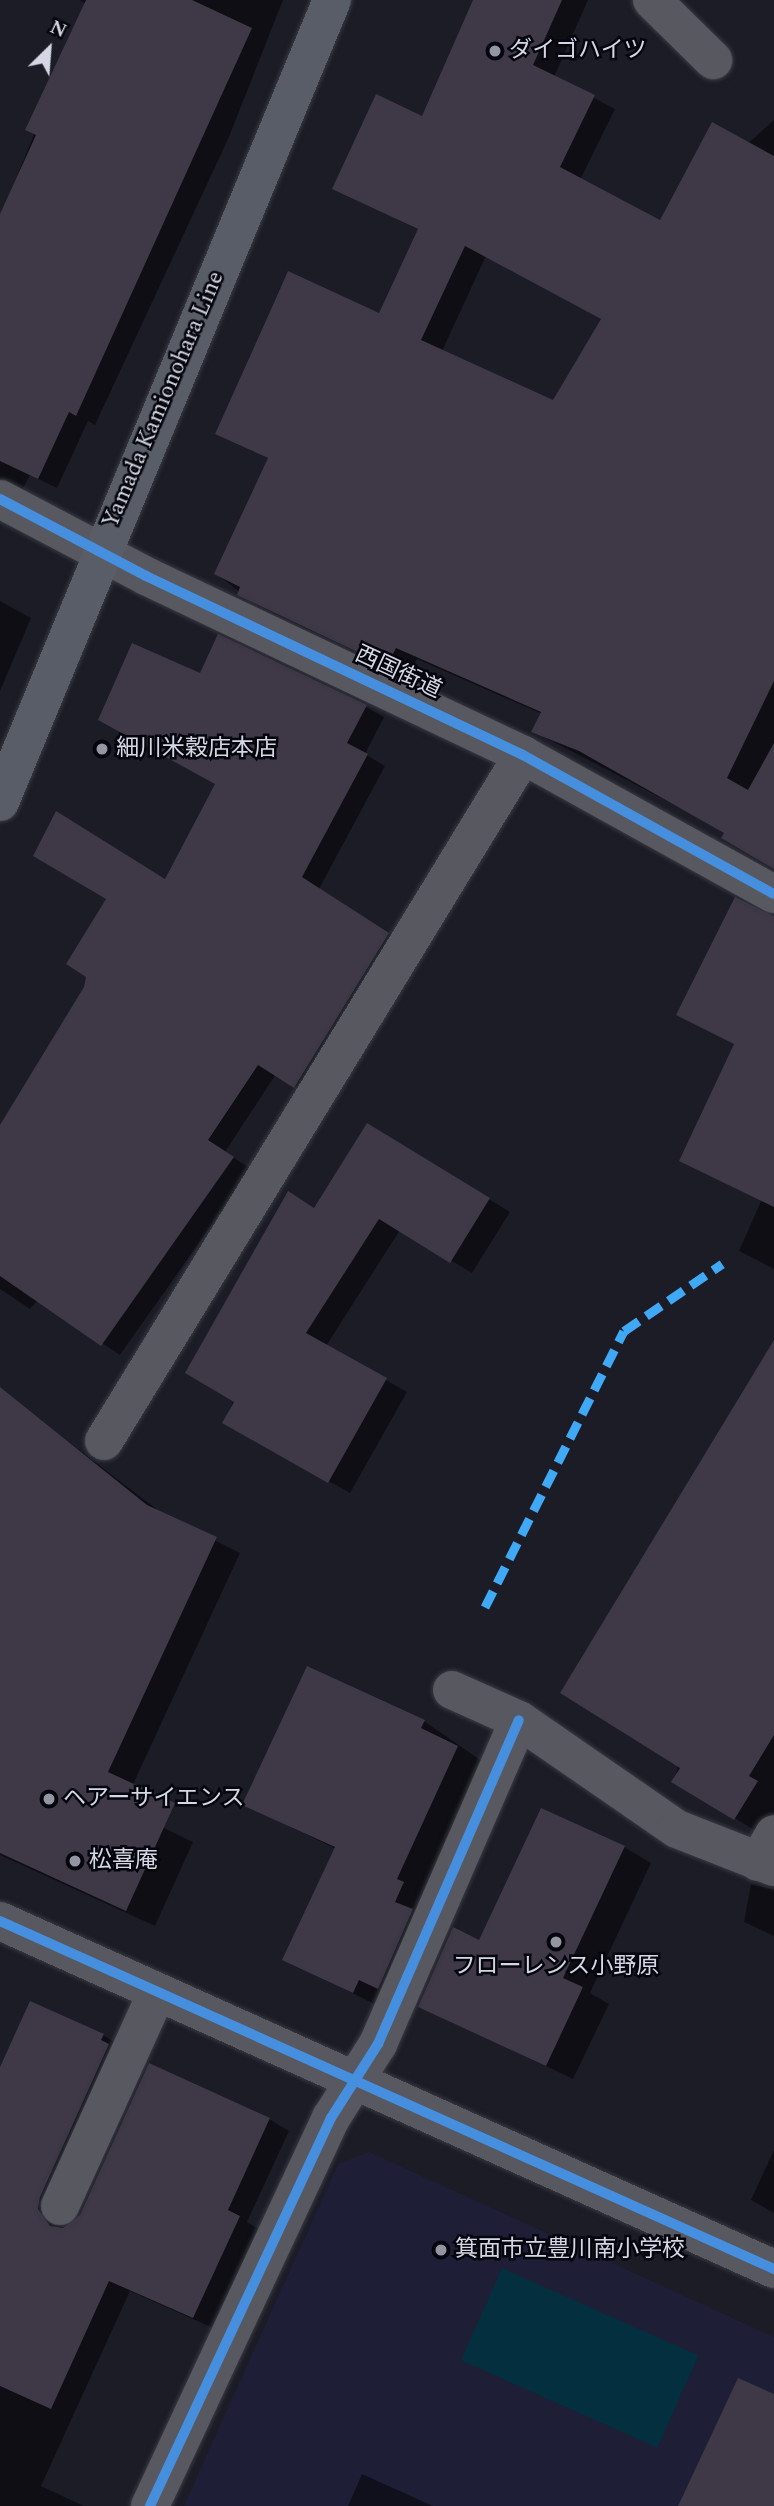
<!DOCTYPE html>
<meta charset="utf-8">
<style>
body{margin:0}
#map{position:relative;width:774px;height:2506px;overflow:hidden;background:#1c1c27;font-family:Spectral,"Noto Sans JP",serif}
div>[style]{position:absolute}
.built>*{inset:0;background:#1e1f37}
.water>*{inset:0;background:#032f3f;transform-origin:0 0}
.shadow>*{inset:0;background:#0007}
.building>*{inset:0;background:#3e3847}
.roads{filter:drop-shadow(0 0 2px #393942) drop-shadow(0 0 2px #393942)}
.minor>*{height:38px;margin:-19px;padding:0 19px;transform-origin:19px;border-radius:19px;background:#575860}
.tertiary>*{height:38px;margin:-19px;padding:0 19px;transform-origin:19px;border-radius:19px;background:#575860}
.secondary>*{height:38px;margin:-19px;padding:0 19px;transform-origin:19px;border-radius:19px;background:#595d68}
.quiet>*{height:9px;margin-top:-4.5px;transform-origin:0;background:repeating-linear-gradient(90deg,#3fa9f5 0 18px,transparent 0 27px)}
.cycleway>*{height:10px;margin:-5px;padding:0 5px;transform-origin:5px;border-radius:5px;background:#468fdf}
.dots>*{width:19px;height:19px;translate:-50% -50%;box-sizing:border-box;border:4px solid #05050d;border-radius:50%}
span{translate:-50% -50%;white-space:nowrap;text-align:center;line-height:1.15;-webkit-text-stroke:5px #05050d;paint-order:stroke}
.poi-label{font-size:23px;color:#d4d6e4}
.left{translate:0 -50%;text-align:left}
.street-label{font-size:23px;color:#d4d6e4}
.north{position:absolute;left:14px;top:14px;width:70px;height:70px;-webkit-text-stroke:5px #05050d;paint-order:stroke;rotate:25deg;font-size:19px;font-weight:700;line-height:28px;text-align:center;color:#d4d6e4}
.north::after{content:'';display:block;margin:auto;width:24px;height:32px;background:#d4d6e4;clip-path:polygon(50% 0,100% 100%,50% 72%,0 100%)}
</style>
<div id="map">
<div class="built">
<i style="clip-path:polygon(369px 2152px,774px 2337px,774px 2506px,184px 2506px,338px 2164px)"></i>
</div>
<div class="water">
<i style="left:502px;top:2268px;width:215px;height:101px;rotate:24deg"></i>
</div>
<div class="shadow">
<i style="clip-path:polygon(79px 0,283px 0,229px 137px,95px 425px,88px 421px,57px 488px,30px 475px,23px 488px,0 499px,0 219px,86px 4px)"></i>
<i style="clip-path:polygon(evenodd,475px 0,588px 0,554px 77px,615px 109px,580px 180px,660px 222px,774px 120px,774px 869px,723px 837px,726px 832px,533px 731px,542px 714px,417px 659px,408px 676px,259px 606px,216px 574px,269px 459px,217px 433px,379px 315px,419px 230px,334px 188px,423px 118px,475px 0,486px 256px,603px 319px,554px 403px,442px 351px,486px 256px)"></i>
<i style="clip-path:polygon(0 601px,31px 618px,0 691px)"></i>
<i style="clip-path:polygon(201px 675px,366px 707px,384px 717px,365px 754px,385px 766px,319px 889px,406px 945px,313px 1097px,276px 1074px,225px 1152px,251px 1169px,120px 1355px,38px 1300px,30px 1309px,0 1289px,0 1143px,166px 880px,217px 784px)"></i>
<i style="clip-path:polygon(774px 917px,774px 1269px,739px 1251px,761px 1201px,681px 1160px,734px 1044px)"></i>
<i style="clip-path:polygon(389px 1138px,510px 1212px,472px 1273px,400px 1230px,326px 1346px,407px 1392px,350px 1493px,224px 1423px,315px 1209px)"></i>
<i style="clip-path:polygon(3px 1392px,163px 1514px,240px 1553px,130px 1791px,0 1687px)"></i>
<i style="clip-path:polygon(774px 1404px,774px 1840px,773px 1841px,674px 1782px)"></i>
<i style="clip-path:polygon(424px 1721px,486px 1764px,382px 2008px,285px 1959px,336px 1849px,244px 1804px)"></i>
<i style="clip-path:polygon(0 1749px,193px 1842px,155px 1926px,0 1855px)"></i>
<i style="clip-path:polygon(624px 1847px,651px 1863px,590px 1993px,609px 2004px,573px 2079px,420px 2006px,480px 1942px)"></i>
<i style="clip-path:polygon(751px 1884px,774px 1890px,774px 1936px,744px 1922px)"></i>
<i style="clip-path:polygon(103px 2035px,123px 2047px,58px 2222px,63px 2229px,269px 2119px,289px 2131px,247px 2222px,259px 2229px,213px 2328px,130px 2291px,41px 2486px,84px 2506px,0 2506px,0 2068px)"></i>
<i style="clip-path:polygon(774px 2150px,774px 2213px,751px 2200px)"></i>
<i style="clip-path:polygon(362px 2474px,433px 2506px,348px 2506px)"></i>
</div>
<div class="building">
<i style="clip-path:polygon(86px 0,192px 0,252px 28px,76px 416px,69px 412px,38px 479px,0 461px,0 214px,36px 135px,25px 130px)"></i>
<i style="clip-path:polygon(evenodd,473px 0,562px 0,533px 65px,595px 95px,560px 167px,660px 220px,712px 122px,774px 156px,774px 681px,727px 778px,748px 790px,774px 743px,774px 869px,721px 838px,724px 833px,579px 751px,531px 732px,541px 712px,396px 648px,387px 666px,237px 595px,240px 587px,214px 574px,268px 458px,215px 434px,269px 314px,288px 271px,379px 313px,418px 229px,332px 189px,376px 94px,422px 116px,473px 0,465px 246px,601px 319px,553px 400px,421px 340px,465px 246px)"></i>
<i style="clip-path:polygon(218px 634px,367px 705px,347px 743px,368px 754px,302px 877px,389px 933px,294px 1088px,258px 1065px,208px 1140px,234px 1157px,101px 1346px,0 1276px,0 1125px,84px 987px,86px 977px,66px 964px,106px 899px,33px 856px,56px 811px,165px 879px,215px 784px,98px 720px,132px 643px,200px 673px)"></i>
<i style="clip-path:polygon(735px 897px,774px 916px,774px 1207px,679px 1161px,734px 1044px,676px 1015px)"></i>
<i style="clip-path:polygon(367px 1123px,490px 1198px,450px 1263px,379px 1219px,306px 1333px,387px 1378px,328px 1483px,222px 1423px,234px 1402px,185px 1373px,288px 1191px,314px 1208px)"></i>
<i style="clip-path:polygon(774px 1340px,774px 1735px,749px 1776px,758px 1781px,734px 1820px,671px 1782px,680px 1768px,560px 1693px)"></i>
<i style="clip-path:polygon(0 1387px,147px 1505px,217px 1537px,108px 1772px,175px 1803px,126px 1911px,0 1853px)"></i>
<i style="clip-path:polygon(307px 1666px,425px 1720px,421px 1728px,458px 1746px,397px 1879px,404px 1882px,395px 1902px,413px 1909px,378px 1989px,359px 1980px,353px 1993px,282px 1960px,335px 1847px,242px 1805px)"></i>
<i style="clip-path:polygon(541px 1808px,625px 1846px,563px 1978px,583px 1987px,546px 2066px,418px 2007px,453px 1927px,479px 1940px)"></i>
<i style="clip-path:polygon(30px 2001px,104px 2034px,101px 2040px,109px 2044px,40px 2197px,38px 2209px,50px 2226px,63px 2228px,80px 2215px,149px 2063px,270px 2118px,228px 2210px,240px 2216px,193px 2318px,109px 2281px,51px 2409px,0 2386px,0 2067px)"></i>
<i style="clip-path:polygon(738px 2378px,774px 2394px,774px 2506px,678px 2506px)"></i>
</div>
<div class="roads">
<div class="minor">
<i style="left:652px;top:0;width:86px;rotate:44.5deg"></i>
<i style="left:0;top:499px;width:165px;rotate:27.8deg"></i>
<i style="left:146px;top:576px;width:417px;rotate:25.4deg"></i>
<i style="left:523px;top:755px;width:287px;rotate:29deg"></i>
<i style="left:104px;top:1441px;width:804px;rotate:-58.58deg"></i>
<i style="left:452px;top:1690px;width:73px;rotate:24.1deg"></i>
<i style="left:519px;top:1720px;width:192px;rotate:34.6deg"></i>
<i style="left:677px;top:1829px;width:104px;rotate:21.4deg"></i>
<i style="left:758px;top:1862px;width:32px;rotate:-60deg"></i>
<i style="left:60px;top:2206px;width:235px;rotate:-65.6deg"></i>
<i style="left:150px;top:2506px;width:428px;rotate:-65deg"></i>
<i style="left:331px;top:2118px;width:88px;rotate:-57.6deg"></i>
<i style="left:378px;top:2044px;width:353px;rotate:-66.5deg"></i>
</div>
<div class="tertiary">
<i style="left:0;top:1921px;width:849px;rotate:24.21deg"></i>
</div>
<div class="secondary">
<i style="left:0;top:802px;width:868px;rotate:-67.51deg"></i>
</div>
</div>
<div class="quiet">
<i style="left:485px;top:1607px;width:309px;rotate:-63.3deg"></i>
<i style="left:624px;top:1331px;width:119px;rotate:-34.4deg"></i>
</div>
<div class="cycleway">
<i style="left:0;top:499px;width:165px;rotate:27.8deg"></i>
<i style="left:146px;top:576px;width:417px;rotate:25.4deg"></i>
<i style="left:523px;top:755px;width:287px;rotate:29deg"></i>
<i style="left:0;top:1921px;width:849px;rotate:24.21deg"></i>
<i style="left:150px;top:2506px;width:428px;rotate:-65deg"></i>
<i style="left:331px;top:2118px;width:88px;rotate:-57.6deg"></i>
<i style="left:378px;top:2044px;width:353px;rotate:-66.5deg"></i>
</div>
<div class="dots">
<i style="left:495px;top:51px;background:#9495a2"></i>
<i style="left:102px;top:749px;background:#9495a2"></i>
<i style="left:49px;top:1799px;background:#9495a2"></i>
<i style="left:75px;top:1861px;background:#9495a2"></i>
<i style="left:556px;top:1942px;background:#9495a2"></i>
<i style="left:441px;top:2250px;background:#9495a2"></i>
</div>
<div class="poi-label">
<span class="left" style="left:509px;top:51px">ダイゴハイツ</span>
<span class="left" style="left:116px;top:749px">細川米穀店本店</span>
<span class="left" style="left:63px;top:1799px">ヘアーサイエンス</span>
<span class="left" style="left:89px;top:1861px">松喜庵</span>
<span style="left:556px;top:1967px">フローレンス小野原</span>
<span class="left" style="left:455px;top:2250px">箕面市立豊川南小学校</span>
</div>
<div class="street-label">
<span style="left:164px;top:400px;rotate:-67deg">Yamada Kamionohara Line</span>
<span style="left:398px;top:673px;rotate:25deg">西国街道</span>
</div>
<div class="north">N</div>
</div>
